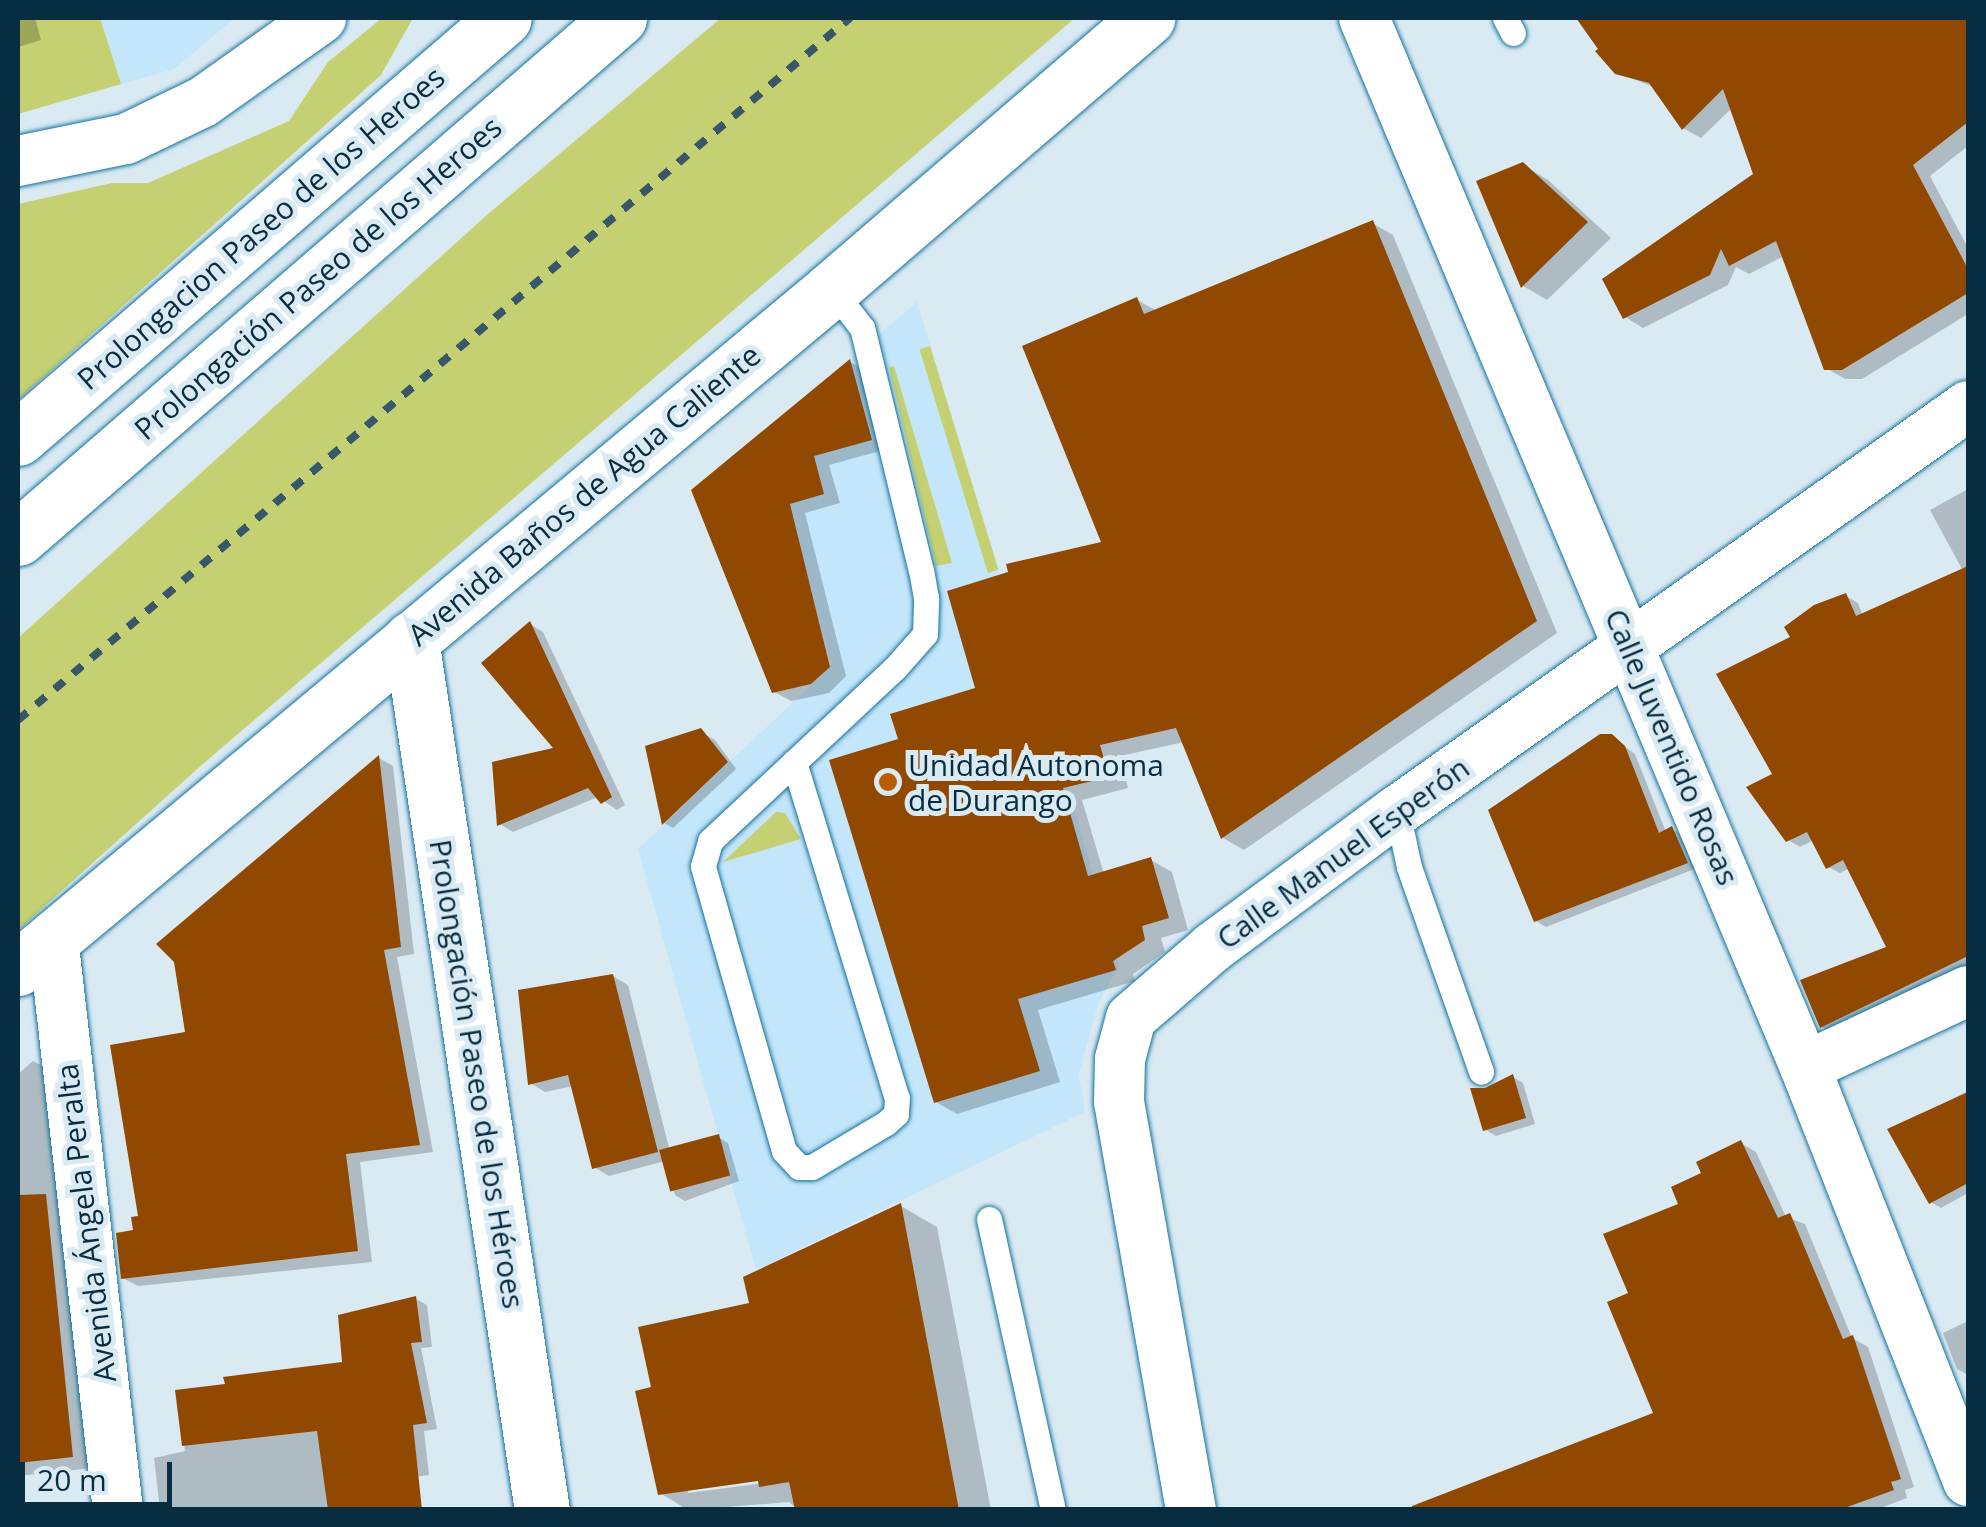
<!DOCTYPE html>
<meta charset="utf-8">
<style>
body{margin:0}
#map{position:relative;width:1986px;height:1527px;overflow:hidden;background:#daeaf3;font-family:"Open Sans",sans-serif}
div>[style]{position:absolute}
.built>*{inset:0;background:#c4e6fb}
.green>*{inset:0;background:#c4d072;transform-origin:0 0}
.shadow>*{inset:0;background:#0003}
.building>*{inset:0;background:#914801;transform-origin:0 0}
.roads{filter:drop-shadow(0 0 2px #13739e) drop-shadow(0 0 2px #13739e)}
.service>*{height:25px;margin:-12.5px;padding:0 12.5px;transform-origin:12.5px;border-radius:12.5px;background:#fff}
.minor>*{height:50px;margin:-25px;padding:0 25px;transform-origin:25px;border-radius:25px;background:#fff}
.tertiary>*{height:55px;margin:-27.5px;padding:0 27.5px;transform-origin:27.5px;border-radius:27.5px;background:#fff}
.primary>*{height:55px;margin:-27.5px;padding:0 27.5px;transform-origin:27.5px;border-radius:27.5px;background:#fff}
.rail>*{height:8px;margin-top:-4px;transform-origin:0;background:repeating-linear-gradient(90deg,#385869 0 12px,transparent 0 24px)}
.dots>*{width:28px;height:28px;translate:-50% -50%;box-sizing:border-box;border:5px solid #daeaf3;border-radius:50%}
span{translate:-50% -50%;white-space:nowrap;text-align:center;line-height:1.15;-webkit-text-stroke:10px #daeaf3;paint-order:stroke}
.street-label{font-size:30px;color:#082d40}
.poi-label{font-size:30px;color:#082d40}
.left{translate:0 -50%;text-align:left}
.frame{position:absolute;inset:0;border:20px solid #082d40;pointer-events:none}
.scale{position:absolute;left:20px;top:1462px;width:152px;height:45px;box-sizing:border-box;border:5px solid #082d40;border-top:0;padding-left:12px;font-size:30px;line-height:35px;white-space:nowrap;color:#082d40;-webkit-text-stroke:8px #daeaf3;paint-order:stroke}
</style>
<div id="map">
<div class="built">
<i style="clip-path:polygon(18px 18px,235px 18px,174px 69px,18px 114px)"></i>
<i style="clip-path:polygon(917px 302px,1000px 575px,1019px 614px,1119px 966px,1098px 1004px,1079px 1074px,1085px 1112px,756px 1270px,638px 849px,832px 665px,768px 429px)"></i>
</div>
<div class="green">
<i style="clip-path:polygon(18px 18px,100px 18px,121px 84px,18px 114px)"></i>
<i style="clip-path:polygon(382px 18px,413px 18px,381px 75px,18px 400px,18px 204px,112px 183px,148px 183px,289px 121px,328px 62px)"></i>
<i style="clip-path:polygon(721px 18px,1075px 18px,204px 763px,18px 930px,18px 638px,488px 214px)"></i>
<i style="left:930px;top:346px;width:234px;height:11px;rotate:73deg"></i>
<i style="clip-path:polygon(894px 366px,952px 563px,936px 566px,889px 367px)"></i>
<i style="clip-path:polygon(776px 812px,785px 813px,801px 839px,723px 862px)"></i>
</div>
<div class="shadow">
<i style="clip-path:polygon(18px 18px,35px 18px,41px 40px,18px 47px)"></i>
<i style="clip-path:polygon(1579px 18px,1968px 18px,1968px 146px,1930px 176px,1968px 248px,1968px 314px,1862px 379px,1845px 379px,1826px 368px,1784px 256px,1749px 274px,1736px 267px,1728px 285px,1643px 328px,1625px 317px,1756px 175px,1732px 108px,1701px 138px,1683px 128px,1656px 88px,1616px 72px)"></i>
<i style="clip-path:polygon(1523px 165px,1548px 180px,1611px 238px,1547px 300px,1523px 286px)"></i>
<i style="clip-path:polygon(1372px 223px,1393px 235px,1557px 633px,1244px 850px,1223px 838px,1184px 742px,1120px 756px,1128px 788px,1082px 800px,1104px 874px,1151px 860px,1172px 872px,1188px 930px,1161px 938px,1165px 952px,1133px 974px,1135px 981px,1038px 1010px,1060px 1082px,957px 1114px,936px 1102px,901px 741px,978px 689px,1104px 544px,1137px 300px,1157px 311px)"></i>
<i style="clip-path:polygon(850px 362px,867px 371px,887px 449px,829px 465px,840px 503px,805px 513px,846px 676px,829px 693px,791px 701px,774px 692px,694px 491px)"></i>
<i style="clip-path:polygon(1968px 489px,1968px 752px,1961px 747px,1937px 832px,1968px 897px,1968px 968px,1833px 1033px,1822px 1027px,1889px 948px,1850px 868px,1840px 873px,1828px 867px,1814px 840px,1800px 847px,1788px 840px,1776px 775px,1794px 638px,1846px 596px,1858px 603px,1863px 616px,1963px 571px,1930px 510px)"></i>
<i style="clip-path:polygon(530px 624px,543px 632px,625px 805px,617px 810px,598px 797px,513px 832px,500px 824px,558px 749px)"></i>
<i style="clip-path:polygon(704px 734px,715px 740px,736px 769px,673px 828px,664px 823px)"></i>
<i style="clip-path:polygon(1612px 737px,1635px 754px,1666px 832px,1672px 829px,1682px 835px,1697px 868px,1546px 927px,1536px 921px)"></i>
<i style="clip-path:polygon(379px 758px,393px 766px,414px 954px,397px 957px,433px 1152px,360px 1162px,372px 1262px,138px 1286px,123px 1278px,188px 1034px,177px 961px,160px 944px)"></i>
<i style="clip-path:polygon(613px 976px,628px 985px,670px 1152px,718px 1137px,728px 1143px,739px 1181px,685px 1201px,675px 1195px,665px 1161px,609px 1176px,594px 1167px,573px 1086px,545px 1092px,530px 1083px)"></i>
<i style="clip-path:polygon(33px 1061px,53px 1072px,93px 1468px,18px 1476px,18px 1074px)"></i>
<i style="clip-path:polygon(1513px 1077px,1523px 1083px,1535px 1124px,1496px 1136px,1486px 1130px,1486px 1090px)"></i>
<i style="clip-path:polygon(1968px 1091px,1968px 1193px,1941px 1208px,1931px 1202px,1890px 1130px)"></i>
<i style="clip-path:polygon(1741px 1143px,1756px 1152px,1786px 1217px,1805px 1224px,1852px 1338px,1868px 1347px,1914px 1487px,1905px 1490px,1907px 1498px,1875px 1510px,1491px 1510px,1656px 1415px,1631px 1295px,1704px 1174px)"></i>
<i style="clip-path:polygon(evenodd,901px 1206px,937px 1227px,991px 1510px,798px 1510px,789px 1502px,688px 1510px,660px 1493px,654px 1389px,752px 1305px,901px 1206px,770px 1477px,771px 1482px,688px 1493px,688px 1488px,770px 1477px)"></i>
<i style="clip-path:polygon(416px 1299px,427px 1305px,432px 1347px,421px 1348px,437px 1429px,424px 1431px,429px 1475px,414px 1477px,418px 1510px,160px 1510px,154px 1458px,185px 1451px,178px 1393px,345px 1365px)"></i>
<i style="clip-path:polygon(1968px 1321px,1968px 1375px,1957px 1369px,1943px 1333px)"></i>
</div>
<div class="building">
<i style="clip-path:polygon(1576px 18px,1968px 18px,1968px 122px,1913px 165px,1968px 269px,1968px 293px,1842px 370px,1824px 370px,1776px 241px,1729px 266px,1721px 249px,1710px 275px,1623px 319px,1602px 279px,1753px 174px,1723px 89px,1682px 130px,1649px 83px,1615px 74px,1595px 51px,1598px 49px)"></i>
<i style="clip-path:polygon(1523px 162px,1588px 222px,1521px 288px,1476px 181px)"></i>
<i style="clip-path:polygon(1373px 220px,1537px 621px,1221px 839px,1176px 728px,1100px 745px,1109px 777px,1063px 788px,1088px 876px,1151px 857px,1169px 918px,1142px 926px,1145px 940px,1113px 961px,1116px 970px,1018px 999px,1040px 1071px,934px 1103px,829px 760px,898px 739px,890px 714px,975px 688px,947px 591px,1008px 572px,1006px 564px,1101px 542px,1022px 346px,1137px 297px,1144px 314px)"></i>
<i style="clip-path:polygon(850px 359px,872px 440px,814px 456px,824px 494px,790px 504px,830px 667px,811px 684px,772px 693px,691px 490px)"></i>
<i style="clip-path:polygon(1968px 566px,1968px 956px,1820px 1028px,1800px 980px,1886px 947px,1843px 860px,1826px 869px,1807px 832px,1786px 842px,1746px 787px,1772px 774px,1716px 674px,1790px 637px,1784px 627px,1814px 605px,1846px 593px,1856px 616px)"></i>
<i style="clip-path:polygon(530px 621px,612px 797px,601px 804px,588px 788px,497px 826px,492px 762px,553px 748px,481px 663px)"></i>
<i style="clip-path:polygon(701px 728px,728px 762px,662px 825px,645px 746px)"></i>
<i style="clip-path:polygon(1600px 734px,1612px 734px,1625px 746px,1659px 833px,1672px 826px,1688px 863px,1534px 922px,1488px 810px)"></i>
<i style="clip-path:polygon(379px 755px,401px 947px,384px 950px,420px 1145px,346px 1154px,358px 1251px,121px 1279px,116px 1233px,133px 1230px,131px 1217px,138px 1216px,110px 1045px,185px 1032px,174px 962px,156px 944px)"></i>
<i style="clip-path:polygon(613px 974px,658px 1152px,592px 1169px,568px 1075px,528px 1085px,518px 990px)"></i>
<i style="clip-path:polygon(1513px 1074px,1526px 1118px,1483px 1131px,1470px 1088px,1485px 1088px)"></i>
<i style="clip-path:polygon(1968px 1092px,1968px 1183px,1929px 1204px,1887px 1129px)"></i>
<i style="left:719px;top:1134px;width:43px;height:62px;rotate:75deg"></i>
<i style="clip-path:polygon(1741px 1140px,1778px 1218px,1790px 1213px,1843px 1339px,1853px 1335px,1901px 1479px,1891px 1482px,1894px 1490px,1839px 1510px,1412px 1510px,1412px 1506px,1653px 1413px,1607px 1302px,1628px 1293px,1603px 1234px,1678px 1204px,1671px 1187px,1701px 1173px,1696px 1162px)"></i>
<i style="clip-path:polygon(46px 1194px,73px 1457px,18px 1463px,18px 1195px)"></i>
<i style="clip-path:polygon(901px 1203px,959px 1510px,795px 1510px,789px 1482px,759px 1487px,758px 1481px,658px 1495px,635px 1391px,651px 1387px,638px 1327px,749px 1303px,743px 1277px)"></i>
<i style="clip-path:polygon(416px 1296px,422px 1342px,411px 1343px,427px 1423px,413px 1425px,422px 1510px,328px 1510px,317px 1431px,182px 1446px,175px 1390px,225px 1384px,223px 1377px,342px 1362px,338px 1315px)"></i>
</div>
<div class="roads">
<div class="service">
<i style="left:1505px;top:18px;width:17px;rotate:62deg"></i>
<i style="left:794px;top:762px;width:351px;rotate:73deg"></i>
<i style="left:897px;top:1098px;width:16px;rotate:94deg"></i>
<i style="left:896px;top:1114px;width:13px;rotate:138deg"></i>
<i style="left:886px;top:1123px;width:86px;rotate:149.3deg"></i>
<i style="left:812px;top:1167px;width:13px;rotate:180deg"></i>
<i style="left:799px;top:1167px;width:22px;rotate:-133deg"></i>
<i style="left:784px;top:1151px;width:296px;rotate:-105.9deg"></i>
<i style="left:703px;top:866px;width:26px;rotate:-74deg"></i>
<i style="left:710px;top:841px;width:253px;rotate:-43.1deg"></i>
<i style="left:895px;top:668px;width:45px;rotate:-48.6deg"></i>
<i style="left:925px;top:634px;width:36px;rotate:-88deg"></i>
<i style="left:926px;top:598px;width:27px;rotate:-100deg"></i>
<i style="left:921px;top:571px;width:250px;rotate:-103.6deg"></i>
<i style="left:862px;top:328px;width:49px;rotate:-127.6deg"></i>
<i style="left:1397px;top:811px;width:57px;rotate:77.9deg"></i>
<i style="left:1409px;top:867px;width:217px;rotate:70.6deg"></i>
<i style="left:989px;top:1219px;width:298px;rotate:77.6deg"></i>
</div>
<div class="minor">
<i style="left:1364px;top:18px;width:1138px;rotate:67.2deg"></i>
<i style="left:1805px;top:1067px;width:445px;rotate:68.5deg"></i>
<i style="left:18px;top:161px;width:110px;rotate:-11.5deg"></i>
<i style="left:126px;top:139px;width:85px;rotate:-25.7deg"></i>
<i style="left:203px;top:102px;width:145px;rotate:-35.4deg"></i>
<i style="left:53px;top:937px;width:577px;rotate:83.53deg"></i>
<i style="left:1805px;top:1067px;width:180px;rotate:-25deg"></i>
<i style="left:1191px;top:1510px;width:414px;rotate:-100deg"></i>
<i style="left:1119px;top:1102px;width:43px;rotate:-88.7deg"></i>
<i style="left:1120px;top:1059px;width:42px;rotate:-75deg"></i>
<i style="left:1131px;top:1018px;width:108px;rotate:-40.9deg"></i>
<i style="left:1213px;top:947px;width:229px;rotate:-36.5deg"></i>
<i style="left:1397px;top:811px;width:700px;rotate:-35.35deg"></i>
</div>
<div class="tertiary">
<i style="left:411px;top:639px;width:881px;rotate:81.45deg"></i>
<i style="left:18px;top:968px;width:1060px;rotate:-39.83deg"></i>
<i style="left:832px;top:289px;width:416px;rotate:-40.7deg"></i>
</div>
<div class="primary">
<i style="left:18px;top:438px;width:642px;rotate:-40.83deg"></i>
<i style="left:18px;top:538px;width:795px;rotate:-40.87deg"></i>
</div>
</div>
<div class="rail">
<i style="left:18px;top:720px;width:1089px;rotate:-40.16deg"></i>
</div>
<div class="dots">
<i style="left:888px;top:782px;background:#b85d00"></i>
</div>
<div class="street-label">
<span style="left:261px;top:228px;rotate:-41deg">Prolongacion Paseo de los Heroes</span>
<span style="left:318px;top:278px;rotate:-41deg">Prolongación Paseo de los Heroes</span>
<span style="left:584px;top:495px;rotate:-40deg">Avenida Baños de Agua Caliente</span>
<span style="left:1672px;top:747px;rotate:67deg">Calle Juventido Rosas</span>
<span style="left:1343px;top:853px;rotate:-36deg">Calle Manuel Esperón</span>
<span style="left:477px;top:1074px;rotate:81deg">Prolongación Paseo de los Héroes</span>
<span style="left:86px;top:1223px;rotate:-97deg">Avenida Ángela Peralta</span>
</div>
<div class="poi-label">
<span class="left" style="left:908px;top:782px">Unidad Autonoma<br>de Durango</span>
</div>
<div class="frame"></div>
<div class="scale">20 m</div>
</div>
